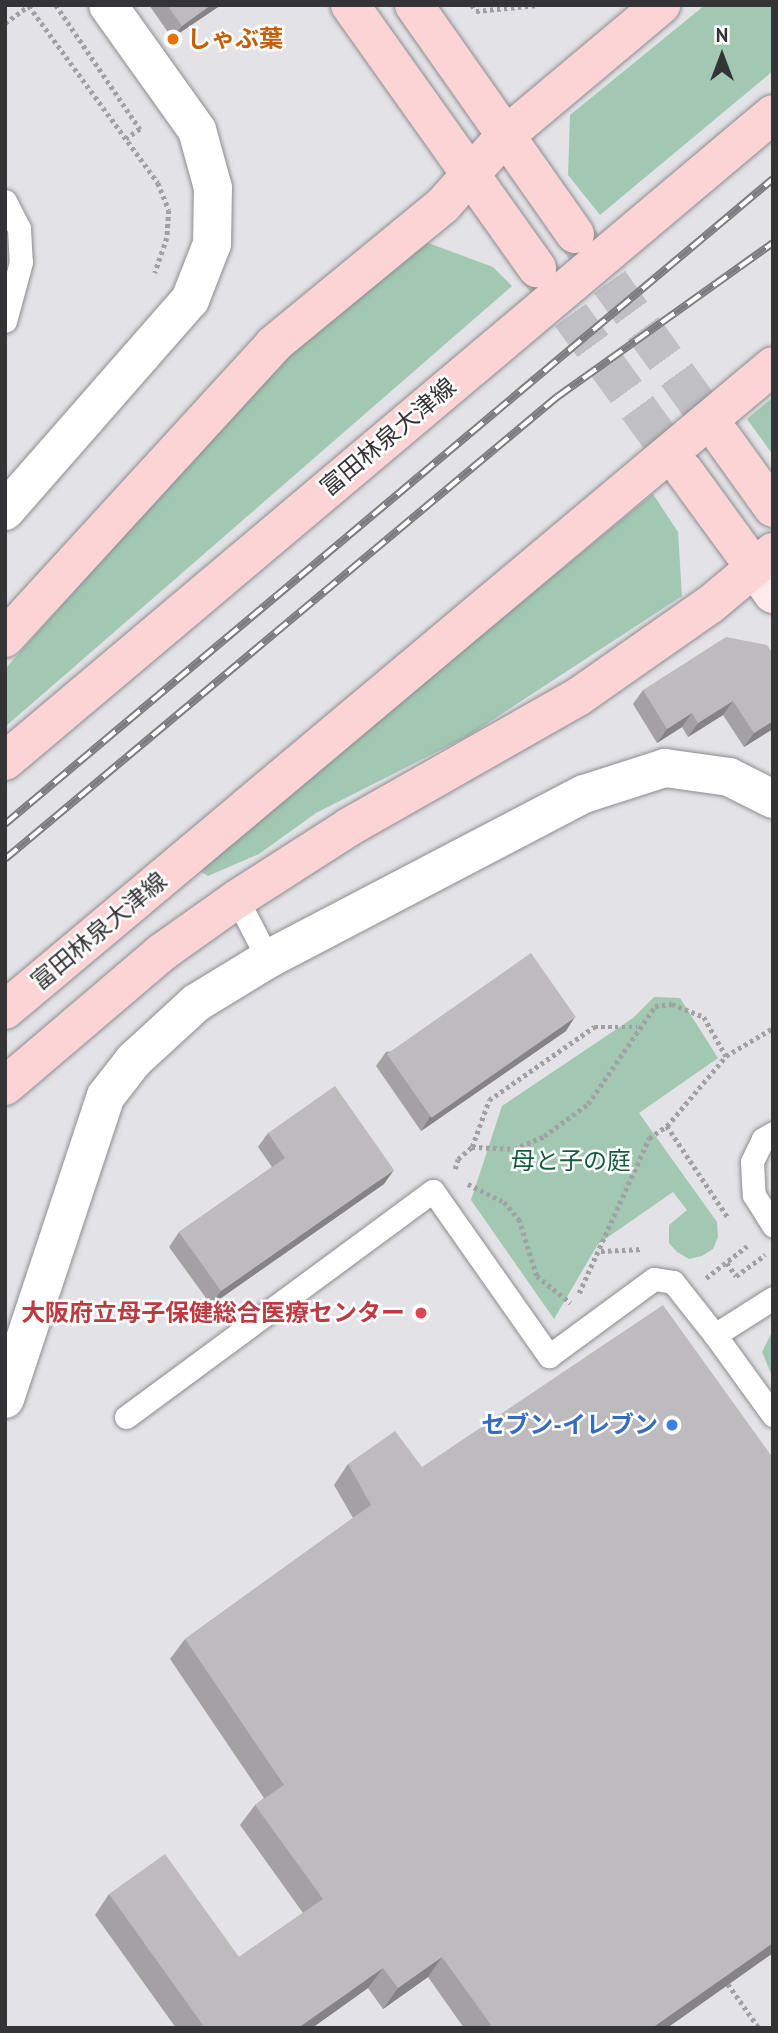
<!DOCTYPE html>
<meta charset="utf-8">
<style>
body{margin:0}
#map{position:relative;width:778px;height:2033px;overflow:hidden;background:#e3e3e7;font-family:"PT Sans","Noto Sans JP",sans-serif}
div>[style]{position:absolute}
.green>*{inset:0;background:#a2c8b2}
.primary-tunnel>*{height:38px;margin-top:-19px;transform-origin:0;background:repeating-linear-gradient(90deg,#c0c0c4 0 38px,transparent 0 57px)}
.path>*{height:4.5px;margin-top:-2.25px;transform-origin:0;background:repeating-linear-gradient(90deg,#a1a1a4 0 3.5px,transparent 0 7px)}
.roads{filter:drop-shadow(0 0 2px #8d8d90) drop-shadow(0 0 2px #8d8d90)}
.service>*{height:23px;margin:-11.5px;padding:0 11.5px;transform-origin:11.5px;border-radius:11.5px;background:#fff}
.minor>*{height:38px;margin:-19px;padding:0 19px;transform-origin:19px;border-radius:19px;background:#fff}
.secondary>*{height:38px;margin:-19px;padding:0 19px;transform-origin:19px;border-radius:19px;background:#feeaea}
.primary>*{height:38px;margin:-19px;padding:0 19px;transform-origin:19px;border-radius:19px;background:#fcd4d6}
.rail>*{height:8px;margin-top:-4px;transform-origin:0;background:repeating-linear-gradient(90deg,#fff 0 16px,#7d7d7f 0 32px);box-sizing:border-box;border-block:2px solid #7d7d7f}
.wall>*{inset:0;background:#a3a1a3}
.shaded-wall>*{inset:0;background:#858385}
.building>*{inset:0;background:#bebbbe;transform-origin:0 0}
.dots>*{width:19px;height:19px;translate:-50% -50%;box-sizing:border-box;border:4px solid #fff;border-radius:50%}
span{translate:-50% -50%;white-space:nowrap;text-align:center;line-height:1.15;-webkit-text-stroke:5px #fff;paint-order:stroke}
.food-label{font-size:24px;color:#c56008;font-weight:700}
.left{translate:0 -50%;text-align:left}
.street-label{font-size:24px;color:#343436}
.park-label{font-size:24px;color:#145c3c}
.health-label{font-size:24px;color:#be3a42;font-weight:700}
.right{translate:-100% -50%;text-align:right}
.shop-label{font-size:24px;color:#366cbe;font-weight:700}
.frame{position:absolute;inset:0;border:7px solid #343436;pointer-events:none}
.north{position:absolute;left:687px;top:21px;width:70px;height:70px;-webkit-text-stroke:5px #fff;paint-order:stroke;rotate:0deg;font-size:19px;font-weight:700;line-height:28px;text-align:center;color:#343436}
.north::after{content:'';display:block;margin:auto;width:24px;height:32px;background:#343436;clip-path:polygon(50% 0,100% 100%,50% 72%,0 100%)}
</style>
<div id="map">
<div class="green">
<i style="clip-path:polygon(705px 5px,773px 5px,773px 71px,600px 215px,568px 175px,570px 115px)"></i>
<i style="clip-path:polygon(423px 241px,493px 267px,512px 286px,5px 727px,5px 669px,299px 339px)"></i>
<i style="clip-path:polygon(773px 397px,773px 455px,747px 419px)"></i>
<i style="clip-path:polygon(653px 494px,678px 532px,682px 596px,468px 736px,316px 813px,259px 854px,208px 876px,196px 869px)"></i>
<i style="clip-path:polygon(654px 997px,680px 998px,718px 1058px,639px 1113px,717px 1222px,718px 1237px,713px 1249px,702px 1256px,689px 1259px,677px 1252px,669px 1243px,669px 1225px,687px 1210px,673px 1192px,598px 1244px,554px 1319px,471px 1200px,502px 1106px,633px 1018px)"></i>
<i style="clip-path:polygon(773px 1330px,773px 1378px,762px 1352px)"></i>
</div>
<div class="primary-tunnel">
<i style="left:576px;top:236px;width:248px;rotate:54deg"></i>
<i style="left:537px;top:269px;width:250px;rotate:54deg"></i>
</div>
<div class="path">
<i style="left:56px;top:5px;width:150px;rotate:55.9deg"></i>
<i style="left:140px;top:129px;width:17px;rotate:144deg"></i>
<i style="left:472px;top:5px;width:7px;rotate:56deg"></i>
<i style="left:476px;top:11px;width:62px;rotate:-5.5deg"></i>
<i style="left:29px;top:6px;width:219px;rotate:53.9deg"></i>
<i style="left:158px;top:183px;width:29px;rotate:68deg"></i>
<i style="left:169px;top:210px;width:28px;rotate:94deg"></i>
<i style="left:167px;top:238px;width:37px;rotate:109deg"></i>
<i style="left:5px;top:23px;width:31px;rotate:-36deg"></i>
<i style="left:667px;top:1126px;width:112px;rotate:56.3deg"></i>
<i style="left:472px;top:1147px;width:42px;rotate:2.7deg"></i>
<i style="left:514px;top:1149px;width:33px;rotate:-23deg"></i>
<i style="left:544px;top:1136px;width:54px;rotate:-36deg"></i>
<i style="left:588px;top:1104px;width:119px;rotate:-55.6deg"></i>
<i style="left:655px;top:1006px;width:17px;rotate:-7deg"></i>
<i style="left:672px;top:1004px;width:35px;rotate:22deg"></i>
<i style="left:704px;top:1017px;width:45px;rotate:60.6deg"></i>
<i style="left:455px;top:1169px;width:10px;rotate:-73deg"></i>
<i style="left:458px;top:1159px;width:18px;rotate:-41deg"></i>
<i style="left:472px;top:1147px;width:50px;rotate:-70.1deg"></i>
<i style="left:489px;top:1100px;width:128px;rotate:-34.8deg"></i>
<i style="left:594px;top:1027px;width:43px"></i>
<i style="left:468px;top:1184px;width:40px;rotate:26.6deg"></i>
<i style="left:504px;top:1202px;width:23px;rotate:49deg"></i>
<i style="left:519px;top:1219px;width:60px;rotate:72.5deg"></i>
<i style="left:537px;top:1276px;width:43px;rotate:38.5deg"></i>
<i style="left:601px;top:1251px;width:41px;rotate:-2.8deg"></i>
<i style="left:727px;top:1263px;width:16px;rotate:55deg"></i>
<i style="left:736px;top:1276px;width:36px;rotate:-36deg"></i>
<i style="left:706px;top:1278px;width:52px;rotate:-38deg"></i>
<i style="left:579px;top:1293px;width:170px;rotate:-65.7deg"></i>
<i style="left:649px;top:1138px;width:22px;rotate:-34deg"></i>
<i style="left:667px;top:1126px;width:92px;rotate:-49.9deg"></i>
<i style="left:726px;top:1056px;width:55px;rotate:-30.8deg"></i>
<i style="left:728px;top:1984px;width:54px;rotate:54.8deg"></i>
</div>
<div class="roads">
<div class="service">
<i style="left:5px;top:201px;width:30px;rotate:63deg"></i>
<i style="left:19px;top:228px;width:34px;rotate:87deg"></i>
<i style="left:21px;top:262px;width:61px;rotate:105.2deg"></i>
<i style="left:237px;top:899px;width:68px;rotate:62.7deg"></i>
<i style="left:773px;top:1133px;width:12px;rotate:149deg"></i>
<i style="left:763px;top:1139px;width:25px;rotate:116deg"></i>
<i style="left:752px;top:1162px;width:33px;rotate:87deg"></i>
<i style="left:754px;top:1195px;width:36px;rotate:58deg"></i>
<i style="left:773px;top:1298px;width:69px;rotate:147.5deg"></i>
<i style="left:715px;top:1335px;width:99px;rotate:54.1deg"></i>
<i style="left:126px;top:1417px;width:381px;rotate:-36.4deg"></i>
<i style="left:433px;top:1191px;width:202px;rotate:54.9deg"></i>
<i style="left:549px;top:1356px;width:130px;rotate:-36.3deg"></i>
<i style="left:654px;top:1279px;width:19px;rotate:9deg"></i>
<i style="left:673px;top:1282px;width:68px;rotate:51.6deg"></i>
</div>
<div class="minor">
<i style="left:5px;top:511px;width:281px;rotate:-48.8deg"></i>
<i style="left:190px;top:300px;width:60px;rotate:-68.6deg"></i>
<i style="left:212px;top:244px;width:56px;rotate:-89deg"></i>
<i style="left:213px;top:188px;width:60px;rotate:-105.4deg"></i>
<i style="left:197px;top:130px;width:153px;rotate:-125.5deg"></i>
<i style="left:5px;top:1399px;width:319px;rotate:-71.6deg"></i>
<i style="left:106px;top:1096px;width:46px;rotate:-52.1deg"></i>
<i style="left:134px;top:1060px;width:84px;rotate:-42.6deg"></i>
<i style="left:196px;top:1003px;width:84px;rotate:-31.4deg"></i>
<i style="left:268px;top:959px;width:356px;rotate:-27.6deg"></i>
<i style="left:584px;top:794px;width:85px;rotate:-17.8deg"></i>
<i style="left:665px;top:768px;width:65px;rotate:8deg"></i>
<i style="left:729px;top:777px;width:49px;rotate:26.6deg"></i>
</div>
<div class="secondary">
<i style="left:754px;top:567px;width:33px;rotate:55deg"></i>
</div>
<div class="primary">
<i style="left:350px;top:5px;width:323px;rotate:54.6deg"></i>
<i style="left:414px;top:5px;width:280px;rotate:54.9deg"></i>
<i style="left:722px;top:437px;width:87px;rotate:54.3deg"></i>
<i style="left:684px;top:471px;width:119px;rotate:53.9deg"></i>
<i style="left:5px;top:638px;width:398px;rotate:-47.5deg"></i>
<i style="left:274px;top:344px;width:219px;rotate:-39.4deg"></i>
<i style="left:443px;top:205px;width:93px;rotate:-48.1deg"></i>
<i style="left:505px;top:136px;width:204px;rotate:-40deg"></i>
<i style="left:5px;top:761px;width:1004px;rotate:-40.11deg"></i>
<i style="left:5px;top:1010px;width:1002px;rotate:-39.98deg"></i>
<i style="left:5px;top:1086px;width:205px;rotate:-40.4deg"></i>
<i style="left:161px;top:953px;width:93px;rotate:-35.4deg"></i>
<i style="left:237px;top:899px;width:133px;rotate:-32.7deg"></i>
<i style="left:349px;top:827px;width:263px;rotate:-29.6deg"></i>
<i style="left:578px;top:697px;width:162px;rotate:-35deg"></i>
<i style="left:711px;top:604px;width:81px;rotate:-40deg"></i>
</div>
</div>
<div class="rail">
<i style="left:5px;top:824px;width:1003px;rotate:-40.03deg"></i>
<i style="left:5px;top:859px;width:720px;rotate:-39.93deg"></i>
<i style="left:557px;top:397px;width:265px;rotate:-35.5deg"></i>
</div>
<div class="wall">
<i style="clip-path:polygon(149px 5px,221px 5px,172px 38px)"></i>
<i style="clip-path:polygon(773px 654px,773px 729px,744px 747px,723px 715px,688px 737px,682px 727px,657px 743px,633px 704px,643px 690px)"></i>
<i style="clip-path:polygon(566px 1031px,421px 1131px,376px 1066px,386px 1052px)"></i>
<i style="clip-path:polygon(268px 1133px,384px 1184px,211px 1305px,169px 1247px,179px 1232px,272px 1167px,258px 1147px)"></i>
<i style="clip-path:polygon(773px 1458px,773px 1953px,667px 2028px,464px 2028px,428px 1977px,383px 2009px,368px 1988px,312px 2028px,176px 2028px,95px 1915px,109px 1894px,239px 1957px,303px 1913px,240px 1825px,255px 1805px,264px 1798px,170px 1659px,185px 1639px,353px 1518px,334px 1485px,348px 1464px,422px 1467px)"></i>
</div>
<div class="shaded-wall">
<i style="clip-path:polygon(211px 5px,221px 5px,172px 38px,182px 26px)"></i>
<i style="clip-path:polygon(733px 701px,723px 715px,688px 737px,698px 723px)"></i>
<i style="clip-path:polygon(692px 713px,682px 727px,657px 743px,667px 729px)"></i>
<i style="clip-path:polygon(773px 721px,773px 729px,744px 747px,754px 733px)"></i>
<i style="clip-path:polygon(575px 1017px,566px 1031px,421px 1131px,430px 1117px)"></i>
<i style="clip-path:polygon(394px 1170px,384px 1184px,211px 1305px,221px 1291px)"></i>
<i style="clip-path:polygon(773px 1943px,773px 1953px,667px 2028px,652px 2028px)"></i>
<i style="clip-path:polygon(442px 1957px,428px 1977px,383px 2009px,398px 1988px)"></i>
<i style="clip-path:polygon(383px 1968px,368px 1988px,312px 2028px,298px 2028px)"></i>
</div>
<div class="building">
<i style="clip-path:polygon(167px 5px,211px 5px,182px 26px)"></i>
<i style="clip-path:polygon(726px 637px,767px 645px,773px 654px,773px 721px,754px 733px,733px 701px,698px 723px,692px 713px,667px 729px,643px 690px)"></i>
<i style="left:531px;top:953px;width:78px;height:176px;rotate:55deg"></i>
<i style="clip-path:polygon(335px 1086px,394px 1170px,221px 1291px,179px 1232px,285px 1158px,268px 1133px)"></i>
<i style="clip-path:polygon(663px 1305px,773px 1458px,773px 1943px,652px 2028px,487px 2028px,491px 2025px,442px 1957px,398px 1988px,383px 1968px,298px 2028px,205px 2028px,109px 1894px,165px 1854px,239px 1957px,323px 1899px,255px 1805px,284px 1785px,185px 1639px,371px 1505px,348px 1464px,395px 1431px,422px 1467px)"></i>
</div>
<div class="dots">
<i style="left:173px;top:39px;background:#e8710a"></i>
<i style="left:421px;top:1313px;background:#e0444e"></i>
<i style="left:672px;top:1425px;background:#3f7fe0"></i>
</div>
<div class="food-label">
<span class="left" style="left:187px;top:39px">しゃぶ葉</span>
</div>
<div class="street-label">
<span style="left:388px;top:437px;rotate:-40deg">富田林泉大津線</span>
<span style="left:99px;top:931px;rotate:-40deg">富田林泉大津線</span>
</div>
<div class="park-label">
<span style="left:571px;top:1161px">母と子の庭</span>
</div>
<div class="health-label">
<span class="right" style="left:405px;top:1313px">大阪府立母子保健総合医療センター</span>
</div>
<div class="shop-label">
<span class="right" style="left:658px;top:1425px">セブン-イレブン</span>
</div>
<div class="frame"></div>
<div class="north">N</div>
</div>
